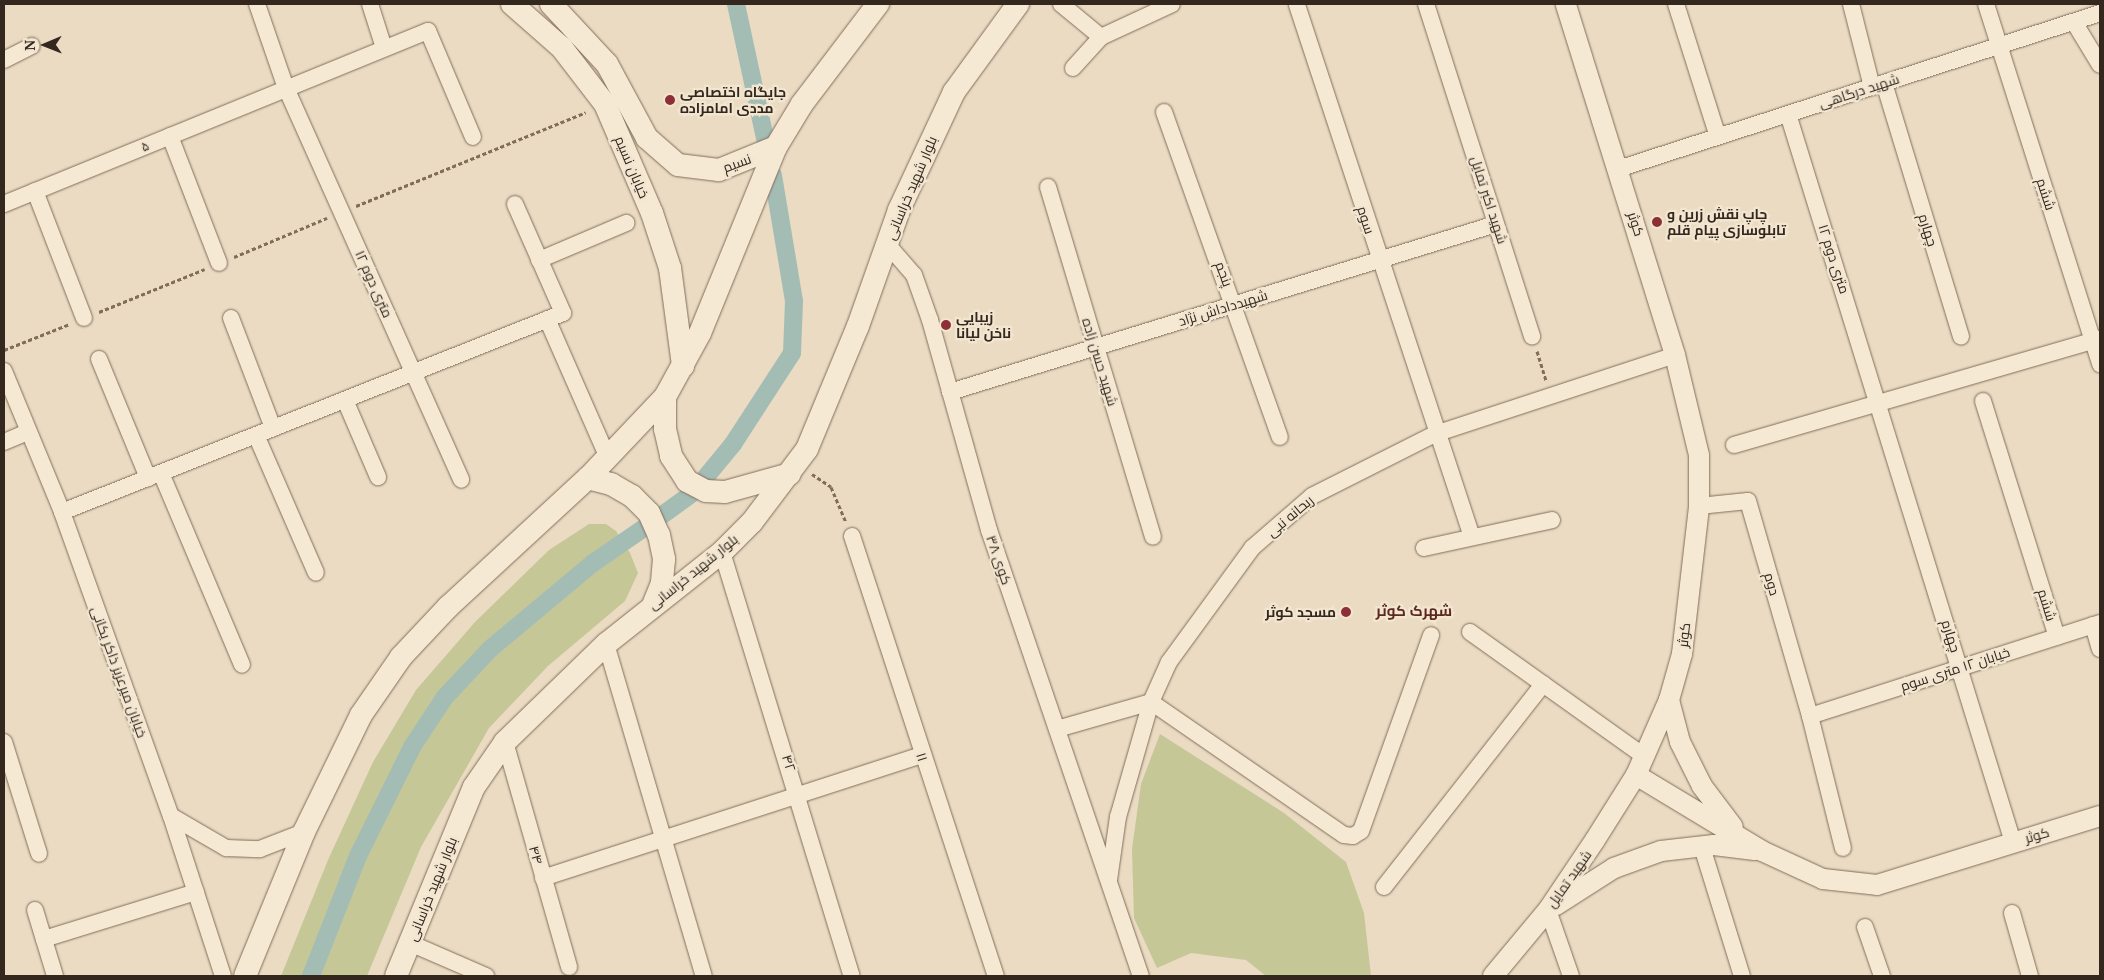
<!DOCTYPE html>
<meta charset="utf-8">
<style>
body{margin:0}
#map{position:relative;width:2104px;height:980px;overflow:hidden;background:#eadbc2;font-family:"Noto Serif",Cairo,serif}
div>[style]{position:absolute}
.green>*{inset:0;background:#c5c797}
.canal>*{height:18px;margin:-9px;padding:0 9px;transform-origin:9px;border-radius:9px;background:#a4bdb4}
.path>*{height:3px;margin-top:-1.5px;transform-origin:0;background:repeating-linear-gradient(90deg,#826d5b 0 4px,transparent 0 6.5px)}
.roads{filter:drop-shadow(0 0 1px #826d5b) drop-shadow(0 0 1px #826d5b)}
.minor>*{height:16px;margin:-8px;padding:0 8px;transform-origin:8px;border-radius:8px;background:#f6e9d4}
.tertiary>*{height:20px;margin:-10px;padding:0 10px;transform-origin:10px;border-radius:10px;background:#f6e9d4}
.secondary>*{height:22px;margin:-11px;padding:0 11px;transform-origin:11px;border-radius:11px;background:#f6e9d4}
.dots>*{width:14px;height:14px;translate:-50% -50%;box-sizing:border-box;border:2px solid #f2e6d1;border-radius:50%}
span{translate:-50% -50%;white-space:nowrap;text-align:center;line-height:1.15;-webkit-text-stroke:4.5px #f2e6d1;paint-order:stroke}
.street-label{font-size:14px;color:#33271e}
.poi-label{font-size:14px;color:#33271e;font-weight:700}
.left{translate:0 -50%;text-align:left}
.right{translate:-100% -50%;text-align:right}
.neighbourhood-label{font-size:15px;color:#5d2820;font-weight:700}
.frame{position:absolute;inset:0;border:5px solid #33271e;pointer-events:none}
.north{position:absolute;left:20px;top:20px;width:50px;height:50px;-webkit-text-stroke:4px #f2e6d1;paint-order:stroke;rotate:269deg;font-size:14px;font-weight:700;line-height:20px;text-align:center;color:#33271e}
.north::after{content:'';display:block;margin:auto;width:18px;height:22px;background:#33271e;clip-path:polygon(50% 0,100% 100%,50% 72%,0 100%)}
</style>
<div id="map">
<div class="green">
<i style="clip-path:polygon(589px 524px,606px 524px,616px 531px,630px 553px,638px 573px,625px 601px,548px 666px,489px 728px,421px 847px,367px 976px,281px 976px,328px 860px,373px 762px,416px 690px,475px 622px,549px 550px)"></i>
<i style="clip-path:polygon(1160px 734px,1284px 813px,1346px 862px,1364px 913px,1371px 976px,1266px 976px,1246px 960px,1191px 953px,1157px 968px,1134px 918px,1132px 849px,1141px 784px)"></i>
</div>
<div class="canal">
<i style="left:736px;top:4px;width:146px;rotate:77.8deg"></i>
<i style="left:705px;top:478px;width:44px;rotate:-50.5deg"></i>
<i style="left:733px;top:444px;width:108px;rotate:-57deg"></i>
<i style="left:792px;top:353px;width:52px;rotate:-87.8deg"></i>
<i style="left:794px;top:301px;width:128px;rotate:-99.5deg"></i>
<i style="left:661px;top:516px;width:37px;rotate:-36deg"></i>
<i style="left:311px;top:976px;width:129px;rotate:-68.6deg"></i>
<i style="left:358px;top:856px;width:122px;rotate:-63.6deg"></i>
<i style="left:412px;top:747px;width:60px;rotate:-56.6deg"></i>
<i style="left:445px;top:697px;width:66px;rotate:-46.8deg"></i>
<i style="left:490px;top:649px;width:134px;rotate:-39.9deg"></i>
<i style="left:593px;top:563px;width:62px;rotate:-34.5deg"></i>
</div>
<div class="path">
<i style="left:356px;top:206px;width:248px;rotate:-22.2deg"></i>
<i style="left:234px;top:257px;width:101px;rotate:-22.8deg"></i>
<i style="left:99px;top:312px;width:114px;rotate:-22.1deg"></i>
<i style="left:4px;top:350px;width:71px;rotate:-21.5deg"></i>
<i style="left:1537px;top:351px;width:31px;rotate:73deg"></i>
<i style="left:812px;top:474px;width:23px;rotate:34deg"></i>
<i style="left:831px;top:487px;width:38px;rotate:67deg"></i>
</div>
<div class="roads">
<div class="minor">
<i style="left:257px;top:4px;width:89px;rotate:71deg"></i>
<i style="left:286px;top:88px;width:429px;rotate:65.9deg"></i>
<i style="left:370px;top:4px;width:46px;rotate:72.3deg"></i>
<i style="left:1061px;top:4px;width:52px;rotate:39.5deg"></i>
<i style="left:1426px;top:4px;width:349px;rotate:72.3deg"></i>
<i style="left:1676px;top:4px;width:139px;rotate:72.5deg"></i>
<i style="left:1851px;top:4px;width:86px;rotate:75.8deg"></i>
<i style="left:1986px;top:4px;width:378px;rotate:72.4deg"></i>
<i style="left:1297px;top:5px;width:560px;rotate:71.79deg"></i>
<i style="left:2074px;top:22px;width:50px;rotate:58.8deg"></i>
<i style="left:4px;top:60px;width:31px;rotate:-27deg"></i>
<i style="left:1073px;top:68px;width:42px;rotate:-47.9deg"></i>
<i style="left:1101px;top:37px;width:78px;rotate:-24.9deg"></i>
<i style="left:1884px;top:83px;width:265px;rotate:73.1deg"></i>
<i style="left:1164px;top:112px;width:345px;rotate:70.4deg"></i>
<i style="left:1788px;top:114px;width:762px;rotate:72.83deg"></i>
<i style="left:170px;top:136px;width:136px;rotate:68.9deg"></i>
<i style="left:1618px;top:169px;width:507px;rotate:-17.93deg"></i>
<i style="left:1048px;top:187px;width:365px;rotate:73.3deg"></i>
<i style="left:35px;top:191px;width:136px;rotate:68.9deg"></i>
<i style="left:4px;top:204px;width:458px;rotate:-22.2deg"></i>
<i style="left:428px;top:31px;width:115px;rotate:67deg"></i>
<i style="left:887px;top:244px;width:41px;rotate:48.9deg"></i>
<i style="left:914px;top:275px;width:48px;rotate:70.4deg"></i>
<i style="left:930px;top:320px;width:218px;rotate:74.3deg"></i>
<i style="left:989px;top:530px;width:471px;rotate:71.2deg"></i>
<i style="left:539px;top:260px;width:95px;rotate:-23deg"></i>
<i style="left:231px;top:318px;width:118px;rotate:69.1deg"></i>
<i style="left:547px;top:319px;width:150px;rotate:66.3deg"></i>
<i style="left:99px;top:359px;width:129px;rotate:67.6deg"></i>
<i style="left:4px;top:371px;width:152px;rotate:67.6deg"></i>
<i style="left:62px;top:512px;width:323px;rotate:70.3deg"></i>
<i style="left:171px;top:816px;width:168px;rotate:72deg"></i>
<i style="left:950px;top:392px;width:571px;rotate:-17.1deg"></i>
<i style="left:345px;top:400px;width:84px;rotate:66.8deg"></i>
<i style="left:1983px;top:401px;width:247px;rotate:72.6deg"></i>
<i style="left:256px;top:435px;width:150px;rotate:66.5deg"></i>
<i style="left:4px;top:442px;width:26px;rotate:-23deg"></i>
<i style="left:1734px;top:445px;width:381px;rotate:-16.2deg"></i>
<i style="left:161px;top:473px;width:208px;rotate:67.1deg"></i>
<i style="left:1699px;top:506px;width:49px;rotate:-5.8deg"></i>
<i style="left:1748px;top:501px;width:224px;rotate:73.9deg"></i>
<i style="left:1810px;top:716px;width:136px;rotate:76deg"></i>
<i style="left:62px;top:512px;width:539px;rotate:-21.66deg"></i>
<i style="left:563px;top:313px;width:119px;rotate:-113.8deg"></i>
<i style="left:852px;top:536px;width:463px;rotate:71.9deg"></i>
<i style="left:1424px;top:548px;width:131px;rotate:-12.3deg"></i>
<i style="left:722px;top:552px;width:443px;rotate:73deg"></i>
<i style="left:2093px;top:625px;width:25px;rotate:74deg"></i>
<i style="left:1470px;top:632px;width:214px;rotate:35.5deg"></i>
<i style="left:606px;top:644px;width:346px;rotate:73.6deg"></i>
<i style="left:1810px;top:716px;width:305px;rotate:-17.8deg"></i>
<i style="left:1057px;top:729px;width:98px;rotate:-16deg"></i>
<i style="left:1151px;top:702px;width:234px;rotate:34.6deg"></i>
<i style="left:1344px;top:835px;width:9px;rotate:6deg"></i>
<i style="left:1353px;top:836px;width:9px;rotate:-32deg"></i>
<i style="left:1361px;top:831px;width:208px;rotate:-70.3deg"></i>
<i style="left:4px;top:742px;width:117px;rotate:72.6deg"></i>
<i style="left:505px;top:742px;width:234px;rotate:74.1deg"></i>
<i style="left:171px;top:816px;width:64px;rotate:30.2deg"></i>
<i style="left:226px;top:848px;width:34px;rotate:2deg"></i>
<i style="left:260px;top:849px;width:47px;rotate:-21.1deg"></i>
<i style="left:1702px;top:847px;width:135px;rotate:72.8deg"></i>
<i style="left:543px;top:878px;width:398px;rotate:-18deg"></i>
<i style="left:1109px;top:880px;width:64px;rotate:-81.9deg"></i>
<i style="left:1118px;top:817px;width:120px;rotate:-74deg"></i>
<i style="left:1151px;top:702px;width:44px;rotate:-65.8deg"></i>
<i style="left:1169px;top:662px;width:141px;rotate:-53.9deg"></i>
<i style="left:1252px;top:548px;width:79px;rotate:-40.9deg"></i>
<i style="left:1312px;top:496px;width:138px;rotate:-26.8deg"></i>
<i style="left:1435px;top:434px;width:253px;rotate:-18.2deg"></i>
<i style="left:1384px;top:887px;width:258px;rotate:-51.9deg"></i>
<i style="left:35px;top:910px;width:69px;rotate:73.1deg"></i>
<i style="left:1548px;top:910px;width:70px;rotate:70.8deg"></i>
<i style="left:2012px;top:913px;width:66px;rotate:74.1deg"></i>
<i style="left:1865px;top:927px;width:52px;rotate:70.9deg"></i>
<i style="left:44px;top:939px;width:159px;rotate:-17.2deg"></i>
<i style="left:410px;top:943px;width:83px;rotate:23.5deg"></i>
</div>
<div class="tertiary">
<i style="left:1669px;top:700px;width:43px;rotate:75.3deg"></i>
<i style="left:1680px;top:742px;width:49px;rotate:63.4deg"></i>
<i style="left:1702px;top:786px;width:51px;rotate:52.9deg"></i>
<i style="left:1636px;top:775px;width:147px;rotate:31.1deg"></i>
<i style="left:1762px;top:851px;width:67px;rotate:24.7deg"></i>
<i style="left:1823px;top:879px;width:54px;rotate:6.3deg"></i>
<i style="left:1877px;top:885px;width:233px;rotate:-17.2deg"></i>
<i style="left:1556px;top:905px;width:69px;rotate:-32.5deg"></i>
<i style="left:1614px;top:868px;width:50px;rotate:-19.9deg"></i>
<i style="left:1661px;top:851px;width:53px;rotate:-6.5deg"></i>
<i style="left:1714px;top:845px;width:41px;rotate:7deg"></i>
<i style="left:1493px;top:976px;width:86px;rotate:-50.2deg"></i>
<i style="left:1548px;top:910px;width:84px;rotate:-56.1deg"></i>
<i style="left:1595px;top:840px;width:77px;rotate:-57.8deg"></i>
<i style="left:1636px;top:775px;width:82px;rotate:-66.3deg"></i>
<i style="left:1669px;top:700px;width:48px;rotate:-74.2deg"></i>
<i style="left:1682px;top:654px;width:149px;rotate:-83.4deg"></i>
<i style="left:1699px;top:506px;width:51px;rotate:-90deg"></i>
<i style="left:1699px;top:455px;width:103px;rotate:-103.5deg"></i>
<i style="left:1675px;top:355px;width:368px;rotate:-107.3deg"></i>
</div>
<div class="secondary">
<i style="left:512px;top:4px;width:67px;rotate:41.3deg"></i>
<i style="left:562px;top:48px;width:71px;rotate:52.5deg"></i>
<i style="left:605px;top:104px;width:119px;rotate:66.7deg"></i>
<i style="left:652px;top:213px;width:58px;rotate:71.9deg"></i>
<i style="left:670px;top:268px;width:99px;rotate:82.4deg"></i>
<i style="left:551px;top:4px;width:82px;rotate:47deg"></i>
<i style="left:607px;top:64px;width:84px;rotate:61.6deg"></i>
<i style="left:647px;top:138px;width:41px;rotate:41.1deg"></i>
<i style="left:678px;top:165px;width:41px;rotate:7deg"></i>
<i style="left:719px;top:170px;width:61px;rotate:-22deg"></i>
<i style="left:665px;top:397px;width:32px;rotate:90deg"></i>
<i style="left:665px;top:429px;width:28px;rotate:77deg"></i>
<i style="left:671px;top:456px;width:30px;rotate:57deg"></i>
<i style="left:687px;top:481px;width:21px;rotate:28deg"></i>
<i style="left:706px;top:491px;width:19px;rotate:3deg"></i>
<i style="left:725px;top:492px;width:67px;rotate:-15.5deg"></i>
<i style="left:588px;top:478px;width:24px;rotate:15deg"></i>
<i style="left:611px;top:484px;width:24px;rotate:30deg"></i>
<i style="left:632px;top:496px;width:24px;rotate:45deg"></i>
<i style="left:649px;top:513px;width:24px;rotate:66deg"></i>
<i style="left:659px;top:535px;width:25px;rotate:78deg"></i>
<i style="left:664px;top:559px;width:24px;rotate:95deg"></i>
<i style="left:662px;top:583px;width:24px;rotate:112deg"></i>
<i style="left:245px;top:976px;width:156px;rotate:-67.7deg"></i>
<i style="left:304px;top:832px;width:130px;rotate:-64deg"></i>
<i style="left:361px;top:715px;width:70px;rotate:-55.4deg"></i>
<i style="left:401px;top:657px;width:69px;rotate:-46.8deg"></i>
<i style="left:448px;top:607px;width:190px;rotate:-42.7deg"></i>
<i style="left:588px;top:478px;width:112px;rotate:-46.5deg"></i>
<i style="left:665px;top:397px;width:73px;rotate:-61.3deg"></i>
<i style="left:700px;top:333px;width:201px;rotate:-67.8deg"></i>
<i style="left:776px;top:147px;width:50px;rotate:-58.8deg"></i>
<i style="left:802px;top:104px;width:126px;rotate:-52.8deg"></i>
<i style="left:396px;top:976px;width:204px;rotate:-67.6deg"></i>
<i style="left:474px;top:787px;width:55px;rotate:-55.4deg"></i>
<i style="left:505px;top:742px;width:141px;rotate:-44.1deg"></i>
<i style="left:606px;top:644px;width:148px;rotate:-38.4deg"></i>
<i style="left:722px;top:552px;width:42px;rotate:-45deg"></i>
<i style="left:752px;top:522px;width:91px;rotate:-53deg"></i>
<i style="left:807px;top:449px;width:133px;rotate:-67.5deg"></i>
<i style="left:858px;top:326px;width:123px;rotate:-70.5deg"></i>
<i style="left:899px;top:210px;width:130px;rotate:-65deg"></i>
<i style="left:954px;top:92px;width:109px;rotate:-54deg"></i>
</div>
</div>
<div class="dots">
<i style="left:670px;top:100px;background:#8d2f37"></i>
<i style="left:1657px;top:222px;background:#8d2f37"></i>
<i style="left:946px;top:325px;background:#8d2f37"></i>
<i style="left:1346px;top:612px;background:#8d2f37"></i>
</div>
<div class="street-label">
<span style="left:1859px;top:91px;rotate:-18deg">شهید درگاهی</span>
<span style="left:145px;top:146px;rotate:-22deg">۵</span>
<span style="left:737px;top:163px;rotate:-20deg">نسیم</span>
<span style="left:632px;top:167px;rotate:67deg">خیابان نسیم</span>
<span style="left:911px;top:188px;rotate:-67deg">بلوار شهید خراسانی</span>
<span style="left:2046px;top:194px;rotate:72deg">ششم</span>
<span style="left:1489px;top:200px;rotate:72deg">شهید اکبر تمایل</span>
<span style="left:1366px;top:220px;rotate:72deg">سوم</span>
<span style="left:1636px;top:224px;rotate:72deg">کوثر</span>
<span style="left:1928px;top:230px;rotate:73deg">چهارم</span>
<span style="left:1834px;top:259px;rotate:72deg">۱۲ متری دوم</span>
<span style="left:1224px;top:274px;rotate:70deg">پنجم</span>
<span style="left:374px;top:284px;rotate:66deg">۱۲ متری دوم</span>
<span style="left:1223px;top:308px;rotate:-17deg">شهیدداداش نژاد</span>
<span style="left:1100px;top:362px;rotate:73deg">شهید حسن زاده</span>
<span style="left:1290px;top:516px;rotate:-40deg">ریحانه نبی</span>
<span style="left:999px;top:560px;rotate:71deg">کوی ۳۸</span>
<span style="left:693px;top:572px;rotate:-39deg">بلوار شهید خراسانی</span>
<span style="left:1772px;top:584px;rotate:74deg">دوم</span>
<span style="left:2047px;top:605px;rotate:73deg">ششم</span>
<span style="left:1684px;top:635px;rotate:-83deg">کوثر</span>
<span style="left:1951px;top:636px;rotate:73deg">چهارم</span>
<span style="left:1955px;top:669px;rotate:-18deg">خیابان ۱۲ متری سوم</span>
<span style="left:119px;top:672px;rotate:70deg">خیابان میرعزیز ذاکر یکانی</span>
<span style="left:922px;top:757px;rotate:72deg">۱۱</span>
<span style="left:789px;top:763px;rotate:72deg">۴۲</span>
<span style="left:2037px;top:835px;rotate:-16deg">کوثر</span>
<span style="left:536px;top:855px;rotate:74deg">۴۴</span>
<span style="left:1569px;top:879px;rotate:-55deg">شهید تمایل</span>
<span style="left:432px;top:889px;rotate:-68deg">بلوار شهید خراسانی</span>
</div>
<div class="poi-label">
<span class="left" style="left:680px;top:100px">جایگاه اختصاصی<br>مددی امامزاده</span>
<span class="left" style="left:1667px;top:222px">چاپ نقش زرین و<br>تابلوسازی پیام قلم</span>
<span class="left" style="left:956px;top:325px">زیبایی<br>ناخن لیانا</span>
<span class="right" style="left:1336px;top:612px">مسجد کوثر</span>
</div>
<div class="neighbourhood-label">
<span style="left:1414px;top:611px">شهرک کوثر</span>
</div>
<div class="frame"></div>
<div class="north">N</div>
</div>
